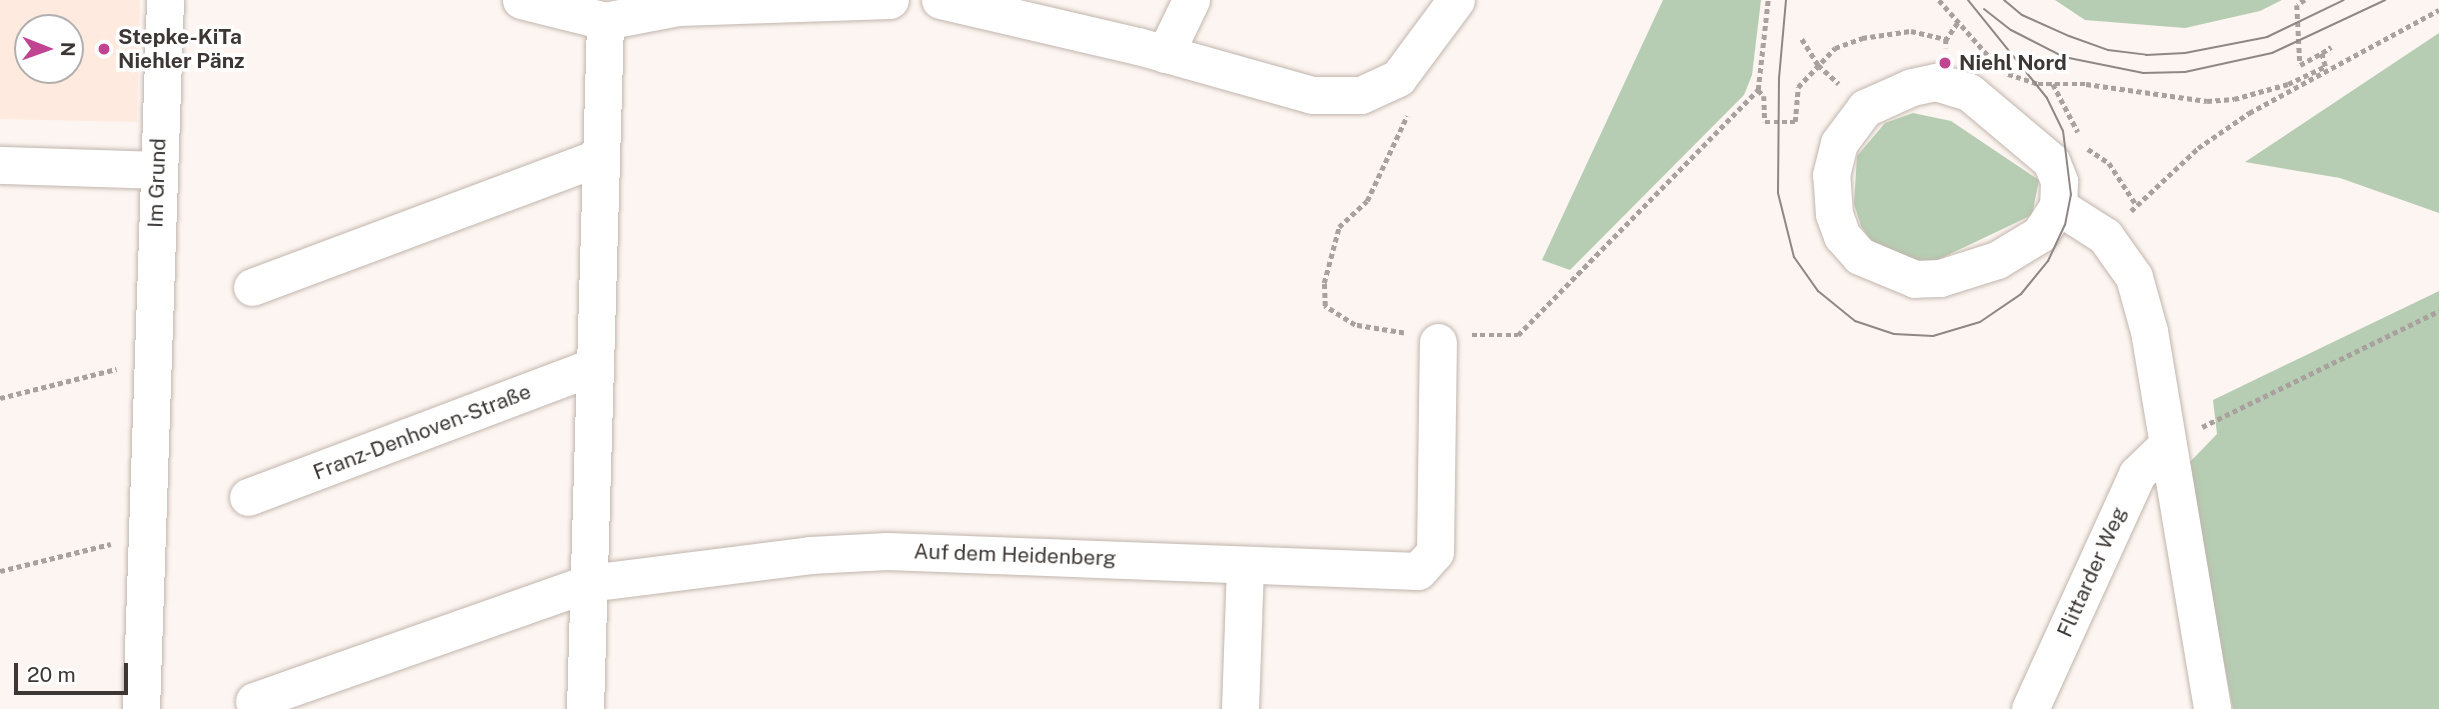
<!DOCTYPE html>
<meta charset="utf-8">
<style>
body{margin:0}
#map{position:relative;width:2439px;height:709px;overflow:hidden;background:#fdf5f1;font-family:"Public Sans",sans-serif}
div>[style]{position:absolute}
.built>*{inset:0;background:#feeade}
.green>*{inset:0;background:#b6cdb3}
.path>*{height:4.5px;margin-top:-2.25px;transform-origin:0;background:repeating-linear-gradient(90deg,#a8a19d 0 5px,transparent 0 8.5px)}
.roads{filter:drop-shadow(0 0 2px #c1b5ad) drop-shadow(0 0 2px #c1b5ad)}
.minor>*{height:37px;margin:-18.5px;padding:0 18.5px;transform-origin:18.5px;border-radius:18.5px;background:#fff}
.tram>*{height:2px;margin:-1px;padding:0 1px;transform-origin:1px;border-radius:1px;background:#8e8784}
.dots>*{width:19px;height:19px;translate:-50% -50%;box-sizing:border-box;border:4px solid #fff;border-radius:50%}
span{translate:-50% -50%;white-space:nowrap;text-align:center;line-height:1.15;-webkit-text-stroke:7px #fff;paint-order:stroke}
.poi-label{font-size:21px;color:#3c3734;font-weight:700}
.left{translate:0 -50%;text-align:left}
.street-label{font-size:21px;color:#3c3734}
.north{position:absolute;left:14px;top:14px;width:70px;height:70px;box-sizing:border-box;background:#fff;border:2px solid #b1afae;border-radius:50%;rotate:91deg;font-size:19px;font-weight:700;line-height:28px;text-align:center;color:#3c3734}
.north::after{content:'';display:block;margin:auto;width:24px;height:32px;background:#c14492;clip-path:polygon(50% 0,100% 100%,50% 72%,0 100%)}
.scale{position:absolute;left:14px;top:663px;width:114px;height:32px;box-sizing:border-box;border:4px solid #3c3734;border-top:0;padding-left:9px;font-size:21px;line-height:24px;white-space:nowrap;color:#3c3734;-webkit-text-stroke:5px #fff;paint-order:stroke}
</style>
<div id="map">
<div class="built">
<i style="clip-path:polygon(evenodd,0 0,140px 0,137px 122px,0 119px,0 0,28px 28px,70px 28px,70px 70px,28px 70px,28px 28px)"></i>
</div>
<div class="green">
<i style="clip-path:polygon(1663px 0,1761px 0,1752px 75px,1744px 95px,1570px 270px,1542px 260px)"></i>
<i style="clip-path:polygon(2055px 0,2282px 0,2260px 11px,2185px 28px,2085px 20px)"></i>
<i style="clip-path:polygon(2439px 33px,2439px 213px,2340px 178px,2245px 162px)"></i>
<i style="clip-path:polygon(1913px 113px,1951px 121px,2039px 180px,2032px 215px,1929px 264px,1912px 262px,1873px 244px,1861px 226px,1854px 204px,1857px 156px,1885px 123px)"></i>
<i style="clip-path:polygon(2439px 291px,2439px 709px,2233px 709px,2186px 466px,2217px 434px,2213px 400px)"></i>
</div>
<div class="path">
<i style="left:1939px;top:0;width:80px;rotate:48.5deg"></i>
<i style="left:2305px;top:0;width:9px;rotate:148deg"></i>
<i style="left:2297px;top:5px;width:60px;rotate:87.1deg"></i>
<i style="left:2300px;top:65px;width:25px;rotate:-29deg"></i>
<i style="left:2322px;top:53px;width:16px;rotate:75deg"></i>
<i style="left:1802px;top:39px;width:31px;rotate:58deg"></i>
<i style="left:1818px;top:65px;width:28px;rotate:42deg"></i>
<i style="left:1945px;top:41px;width:23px;rotate:-56deg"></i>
<i style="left:2322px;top:53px;width:11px;rotate:-34deg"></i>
<i style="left:2008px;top:74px;width:32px;rotate:18deg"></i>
<i style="left:2038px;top:84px;width:48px"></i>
<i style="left:2086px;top:84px;width:122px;rotate:8deg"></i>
<i style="left:2207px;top:101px;width:27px;rotate:-4deg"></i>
<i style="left:2234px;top:99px;width:56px;rotate:-15.5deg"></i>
<i style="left:2288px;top:84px;width:42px;rotate:-25.3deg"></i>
<i style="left:2053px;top:84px;width:54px;rotate:62.5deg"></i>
<i style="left:1758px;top:90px;width:91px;rotate:-83.7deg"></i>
<i style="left:2088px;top:149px;width:25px;rotate:34deg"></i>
<i style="left:2109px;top:163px;width:51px;rotate:56.9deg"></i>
<i style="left:2131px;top:211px;width:92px;rotate:-43.2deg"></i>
<i style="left:2198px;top:148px;width:62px;rotate:-34.5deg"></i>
<i style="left:2249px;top:113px;width:216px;rotate:-28.5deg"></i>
<i style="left:1404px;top:333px;width:50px;rotate:-170.7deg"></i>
<i style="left:1355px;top:325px;width:36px;rotate:-148deg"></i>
<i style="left:1325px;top:306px;width:23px;rotate:-92deg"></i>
<i style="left:1324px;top:283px;width:58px;rotate:-75deg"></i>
<i style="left:1339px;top:227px;width:38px;rotate:-43deg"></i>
<i style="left:1367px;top:201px;width:94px;rotate:-64.8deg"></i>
<i style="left:1472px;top:335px;width:46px"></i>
<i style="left:1518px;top:335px;width:343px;rotate:-45.6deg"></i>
<i style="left:1758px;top:90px;width:8px;rotate:45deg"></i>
<i style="left:1764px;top:96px;width:26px;rotate:88deg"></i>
<i style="left:1765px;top:122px;width:30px"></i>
<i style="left:1795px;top:122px;width:35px;rotate:-85deg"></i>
<i style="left:1798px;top:87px;width:54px;rotate:-46.5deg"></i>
<i style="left:1835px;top:48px;width:29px;rotate:-20deg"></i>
<i style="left:1862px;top:38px;width:49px;rotate:-8.1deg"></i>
<i style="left:1911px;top:31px;width:36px;rotate:13deg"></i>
<i style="left:1946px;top:39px;width:9px;rotate:90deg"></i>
<i style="left:0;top:398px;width:120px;rotate:-14deg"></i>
<i style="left:2202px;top:427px;width:264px;rotate:-26.1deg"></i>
<i style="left:0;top:571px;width:114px;rotate:-13.7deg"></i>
</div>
<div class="roads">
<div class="minor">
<i style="left:521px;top:0;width:87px;rotate:14deg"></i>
<i style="left:605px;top:21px;width:74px;rotate:-10.9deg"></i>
<i style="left:678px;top:7px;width:212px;rotate:-1.9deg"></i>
<i style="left:940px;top:0;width:203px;rotate:13.1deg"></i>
<i style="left:1138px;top:46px;width:181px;rotate:15.7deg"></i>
<i style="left:1312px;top:95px;width:49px"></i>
<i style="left:1361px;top:95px;width:41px;rotate:-24.7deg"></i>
<i style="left:1398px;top:78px;width:97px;rotate:-53.4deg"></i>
<i style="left:1165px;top:54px;width:60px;rotate:-64.3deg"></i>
<i style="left:1936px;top:82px;width:34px;rotate:17deg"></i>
<i style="left:1969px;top:92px;width:107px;rotate:40.1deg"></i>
<i style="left:2051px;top:161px;width:22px;rotate:68deg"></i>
<i style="left:2059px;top:181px;width:25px;rotate:92deg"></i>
<i style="left:2058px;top:206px;width:33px;rotate:123deg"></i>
<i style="left:2040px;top:234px;width:50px;rotate:148.8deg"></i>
<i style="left:1997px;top:260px;width:60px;rotate:162.5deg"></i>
<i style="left:1940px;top:278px;width:25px;rotate:178deg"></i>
<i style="left:1915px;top:279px;width:60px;rotate:-157.3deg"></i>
<i style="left:1860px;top:256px;width:27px;rotate:-132deg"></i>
<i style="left:1842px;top:236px;width:23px;rotate:-110deg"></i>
<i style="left:1834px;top:214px;width:39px;rotate:-94deg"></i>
<i style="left:1831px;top:175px;width:33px;rotate:-76deg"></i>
<i style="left:1839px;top:143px;width:44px;rotate:-53.4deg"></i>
<i style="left:1865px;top:108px;width:51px;rotate:-24.1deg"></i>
<i style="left:1912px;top:87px;width:25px;rotate:-12deg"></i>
<i style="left:0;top:165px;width:158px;rotate:1.8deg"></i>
<i style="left:2058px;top:206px;width:56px;rotate:32.6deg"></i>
<i style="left:2105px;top:236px;width:50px;rotate:54.7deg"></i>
<i style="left:2134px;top:277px;width:56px;rotate:74.5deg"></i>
<i style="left:2149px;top:331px;width:383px;rotate:80.5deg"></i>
<i style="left:252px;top:287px;width:371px;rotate:-20.5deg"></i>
<i style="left:248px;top:497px;width:371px;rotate:-20.7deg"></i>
<i style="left:254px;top:701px;width:355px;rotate:-19.4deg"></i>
<i style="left:589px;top:583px;width:223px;rotate:-7.2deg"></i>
<i style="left:810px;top:555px;width:77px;rotate:-3deg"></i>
<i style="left:887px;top:551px;width:531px;rotate:2.16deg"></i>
<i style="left:1418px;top:571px;width:25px;rotate:-48deg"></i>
<i style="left:1435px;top:552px;width:210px;rotate:-89.2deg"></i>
<i style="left:141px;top:709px;width:709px;rotate:-88.06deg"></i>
<i style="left:585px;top:709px;width:688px;rotate:-88.33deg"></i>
<i style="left:1240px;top:709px;width:144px;rotate:-88deg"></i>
<i style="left:2030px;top:709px;width:258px;rotate:-65.5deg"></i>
<i style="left:2137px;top:474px;width:42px;rotate:-44deg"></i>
</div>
</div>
<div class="tram">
<i style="left:1786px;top:0;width:78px;rotate:95.1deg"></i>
<i style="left:1779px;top:78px;width:115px;rotate:90.5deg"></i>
<i style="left:1778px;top:193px;width:66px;rotate:76deg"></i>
<i style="left:1794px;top:257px;width:42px;rotate:54.8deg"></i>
<i style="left:1818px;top:291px;width:48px;rotate:39deg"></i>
<i style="left:1855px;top:321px;width:41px;rotate:18.4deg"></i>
<i style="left:1894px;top:334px;width:39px;rotate:3deg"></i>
<i style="left:1933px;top:336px;width:49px;rotate:-16.6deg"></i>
<i style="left:1980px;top:322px;width:50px;rotate:-34.3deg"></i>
<i style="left:2021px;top:294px;width:43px;rotate:-50.7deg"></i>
<i style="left:2048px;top:261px;width:40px;rotate:-65deg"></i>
<i style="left:2065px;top:225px;width:31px;rotate:-79deg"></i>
<i style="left:2071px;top:195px;width:64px;rotate:-97.1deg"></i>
<i style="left:2063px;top:131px;width:37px;rotate:-116deg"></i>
<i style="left:2047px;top:98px;width:126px;rotate:-128.9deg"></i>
<i style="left:2004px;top:0;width:23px;rotate:40deg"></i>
<i style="left:2022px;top:15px;width:51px;rotate:24.1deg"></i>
<i style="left:2069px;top:36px;width:41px;rotate:19.7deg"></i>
<i style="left:2108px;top:50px;width:38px;rotate:7deg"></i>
<i style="left:2146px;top:55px;width:39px;rotate:-3deg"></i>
<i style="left:2185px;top:53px;width:84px;rotate:-11deg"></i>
<i style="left:2267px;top:37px;width:85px;rotate:-25.7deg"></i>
<i style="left:1984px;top:9px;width:34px;rotate:38deg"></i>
<i style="left:2011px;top:30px;width:59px;rotate:27deg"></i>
<i style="left:2064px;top:57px;width:81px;rotate:11.4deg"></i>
<i style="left:2143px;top:73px;width:42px;rotate:-1.4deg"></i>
<i style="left:2185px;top:72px;width:89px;rotate:-12.3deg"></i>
<i style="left:2272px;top:53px;width:125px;rotate:-25.1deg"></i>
</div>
<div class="dots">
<i style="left:104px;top:49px;background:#c14492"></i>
<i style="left:1945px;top:63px;background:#c14492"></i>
</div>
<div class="poi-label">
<span class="left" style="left:118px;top:49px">Stepke-KiTa<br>Niehler Pänz</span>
<span class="left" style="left:1959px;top:63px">Niehl Nord</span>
</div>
<div class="street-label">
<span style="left:157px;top:183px;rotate:-88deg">Im Grund</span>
<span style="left:422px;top:432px;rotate:-21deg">Franz-Denhoven-Straße</span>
<span style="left:1015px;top:555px;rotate:2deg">Auf dem Heidenberg</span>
<span style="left:2092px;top:572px;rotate:-66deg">Flittarder Weg</span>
</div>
<div class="north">N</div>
<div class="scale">20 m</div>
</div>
